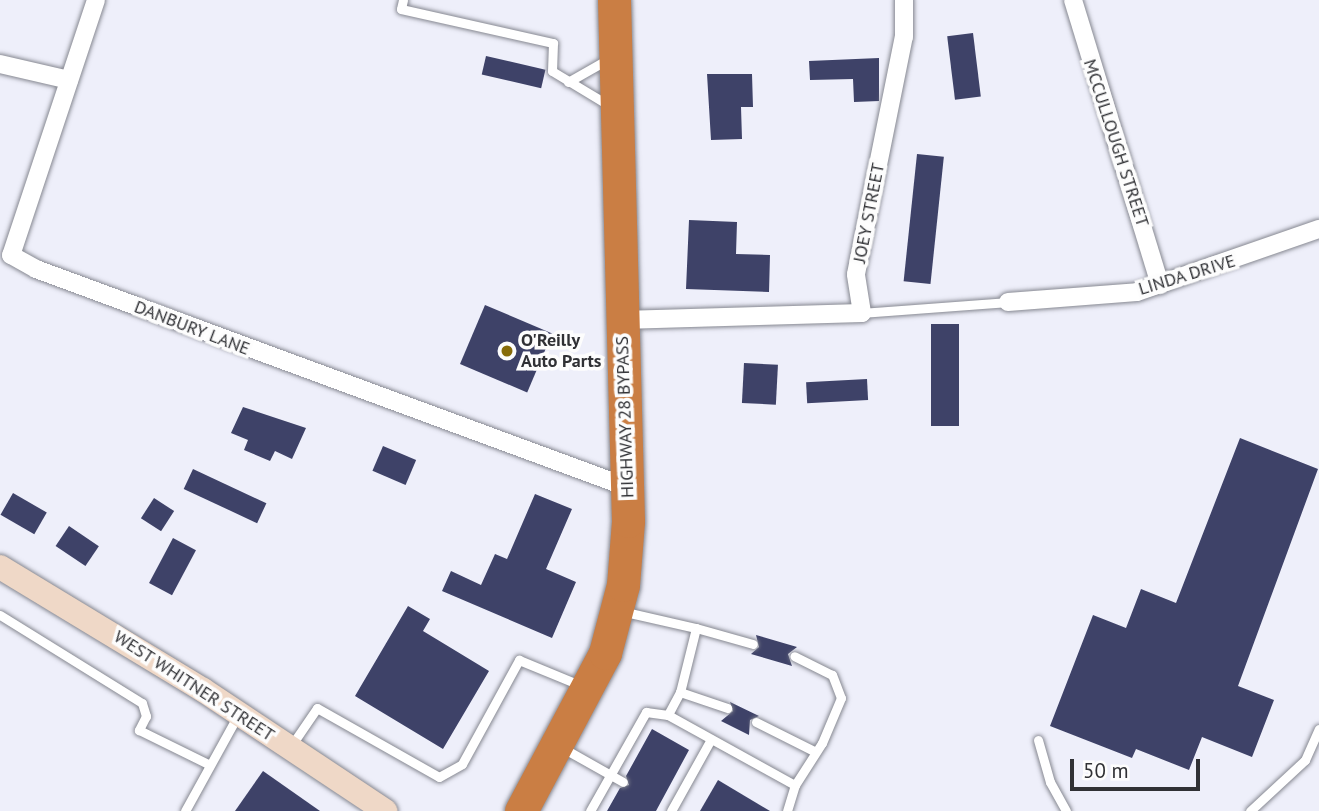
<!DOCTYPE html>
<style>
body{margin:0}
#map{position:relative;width:1319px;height:811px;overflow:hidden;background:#eeeffa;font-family:"PT Sans",sans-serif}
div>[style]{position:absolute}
.building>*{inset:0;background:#3e4268;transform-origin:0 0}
.roads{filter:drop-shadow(0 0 2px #868891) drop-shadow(0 0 2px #868891)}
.lane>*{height:9px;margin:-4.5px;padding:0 4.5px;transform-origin:4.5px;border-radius:4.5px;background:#fff}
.street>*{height:18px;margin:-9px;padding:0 9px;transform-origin:9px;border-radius:9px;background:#fff}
.secondary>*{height:24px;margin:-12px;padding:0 12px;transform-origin:12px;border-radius:12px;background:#efd8c7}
.highway>*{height:33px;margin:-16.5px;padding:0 16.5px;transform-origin:16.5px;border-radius:16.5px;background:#ca7e44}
.dots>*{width:19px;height:19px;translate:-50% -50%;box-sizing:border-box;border:4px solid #fdfdfd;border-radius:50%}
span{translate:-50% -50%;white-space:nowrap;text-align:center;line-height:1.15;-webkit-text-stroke:7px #fdfdfd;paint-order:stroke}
.street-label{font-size:18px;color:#303135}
.poi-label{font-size:18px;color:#303135;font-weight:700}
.left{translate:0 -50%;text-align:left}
.scale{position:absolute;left:1070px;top:759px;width:130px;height:32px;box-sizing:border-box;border:4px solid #303135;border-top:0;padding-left:9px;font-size:21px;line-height:24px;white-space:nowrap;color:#303135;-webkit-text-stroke:5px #fdfdfd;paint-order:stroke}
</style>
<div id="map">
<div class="building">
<i style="left:973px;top:33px;width:64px;height:26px;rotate:83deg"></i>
<i style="left:486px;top:56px;width:61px;height:19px;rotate:13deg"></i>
<i style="clip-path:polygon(879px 58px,879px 101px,854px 102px,853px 79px,810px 80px,809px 61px)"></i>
<i style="clip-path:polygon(707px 74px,752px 74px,753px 107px,741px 107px,742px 139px,711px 140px)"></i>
<i style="left:917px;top:154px;width:27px;height:128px;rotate:6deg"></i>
<i style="clip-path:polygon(689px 220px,737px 222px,736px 254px,770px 255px,769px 292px,686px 289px)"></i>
<i style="left:485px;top:305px;width:73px;height:64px;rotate:23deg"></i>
<i style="left:931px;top:324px;width:28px;height:102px"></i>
<i style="left:744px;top:363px;width:34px;height:40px;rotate:3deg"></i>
<i style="left:867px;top:379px;width:21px;height:61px;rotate:87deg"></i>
<i style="clip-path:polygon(243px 407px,306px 428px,292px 459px,275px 451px,270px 461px,244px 450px,248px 440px,231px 433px)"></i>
<i style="clip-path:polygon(1240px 438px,1318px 469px,1238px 686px,1274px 700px,1252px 757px,1202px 737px,1189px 770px,1136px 749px,1132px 758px,1050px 726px,1093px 615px,1126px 628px,1141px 589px,1176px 603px)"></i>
<i style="left:383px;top:446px;width:36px;height:27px;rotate:23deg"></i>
<i style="left:193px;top:469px;width:81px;height:22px;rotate:25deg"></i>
<i style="left:13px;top:493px;width:39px;height:25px;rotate:30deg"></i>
<i style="clip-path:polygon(535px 494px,572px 509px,546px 569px,576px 582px,552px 638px,442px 591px,451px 571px,481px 585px,495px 554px,507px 559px)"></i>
<i style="left:154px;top:498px;width:24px;height:24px;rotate:33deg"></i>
<i style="left:69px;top:526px;width:36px;height:24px;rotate:34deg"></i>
<i style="left:173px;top:538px;width:26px;height:51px;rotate:28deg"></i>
<i style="clip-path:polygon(408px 606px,430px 619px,423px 631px,489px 671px,443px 749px,355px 696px)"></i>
<i style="clip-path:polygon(756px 635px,797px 647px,788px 654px,792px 666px,751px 654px,759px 647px)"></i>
<i style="clip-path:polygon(730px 702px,759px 716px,750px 720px,749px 735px,721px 721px,733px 711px)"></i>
<i style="clip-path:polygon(652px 729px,689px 750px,656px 811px,607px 811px,620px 788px,629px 785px,626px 776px)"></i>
<i style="clip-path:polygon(263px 771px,320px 811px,235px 811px)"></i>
<i style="clip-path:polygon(718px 780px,770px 811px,700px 811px)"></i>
</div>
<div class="roads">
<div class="lane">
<i style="left:403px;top:0;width:9px;rotate:103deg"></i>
<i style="left:401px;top:9px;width:156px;rotate:12.6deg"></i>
<i style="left:553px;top:43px;width:28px;rotate:92deg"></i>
<i style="left:552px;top:71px;width:68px;rotate:31.1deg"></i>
<i style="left:568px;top:82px;width:48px;rotate:-29.7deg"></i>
<i style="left:862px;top:313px;width:146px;rotate:-4.3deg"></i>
<i style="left:621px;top:611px;width:77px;rotate:12.8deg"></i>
<i style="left:696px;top:628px;width:66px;rotate:104deg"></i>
<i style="left:680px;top:692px;width:26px;rotate:118deg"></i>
<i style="left:668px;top:715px;width:145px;rotate:28.9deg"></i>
<i style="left:0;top:615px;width:167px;rotate:31.8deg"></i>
<i style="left:142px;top:703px;width:14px;rotate:73deg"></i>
<i style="left:146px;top:716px;width:16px;rotate:117deg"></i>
<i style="left:139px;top:730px;width:77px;rotate:26.2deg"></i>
<i style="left:696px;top:628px;width:59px;rotate:15.7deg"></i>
<i style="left:680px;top:692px;width:50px;rotate:18.8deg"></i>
<i style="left:756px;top:722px;width:65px;rotate:26.6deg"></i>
<i style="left:1038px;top:740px;width:44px;rotate:74.1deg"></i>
<i style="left:1050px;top:782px;width:33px;rotate:61deg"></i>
<i style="left:291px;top:746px;width:46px;rotate:-55.6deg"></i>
<i style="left:317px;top:708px;width:140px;rotate:29.5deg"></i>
<i style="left:439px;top:777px;width:26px;rotate:-29deg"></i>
<i style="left:462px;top:764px;width:119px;rotate:-61.3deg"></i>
<i style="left:519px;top:660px;width:68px;rotate:22.4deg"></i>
<i style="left:561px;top:747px;width:71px;rotate:29.4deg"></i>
<i style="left:185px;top:811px;width:110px;rotate:-61.1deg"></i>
<i style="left:590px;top:811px;width:114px;rotate:-60.5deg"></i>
<i style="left:646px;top:712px;width:22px;rotate:8deg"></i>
<i style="left:671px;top:811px;width:82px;rotate:-60.9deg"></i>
<i style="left:787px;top:811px;width:27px;rotate:-73deg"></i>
<i style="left:795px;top:785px;width:50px;rotate:-57.3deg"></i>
<i style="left:822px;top:743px;width:49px;rotate:-67.1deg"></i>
<i style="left:841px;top:698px;width:25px;rotate:-111deg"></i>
<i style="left:832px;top:675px;width:42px;rotate:-153.4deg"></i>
<i style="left:1250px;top:811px;width:75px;rotate:-42.8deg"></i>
<i style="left:1305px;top:760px;width:34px;rotate:-66deg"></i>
</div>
<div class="street">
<i style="left:96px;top:0;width:269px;rotate:108.4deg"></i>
<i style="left:11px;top:255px;width:29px;rotate:29deg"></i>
<i style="left:36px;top:269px;width:630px;rotate:20.25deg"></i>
<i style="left:1073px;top:0;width:298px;rotate:73deg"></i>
<i style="left:0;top:64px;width:71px;rotate:13.1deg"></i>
<i style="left:1008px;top:302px;width:129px;rotate:-4.4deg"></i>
<i style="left:1137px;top:292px;width:193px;rotate:-19.1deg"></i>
<i style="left:622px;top:320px;width:240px;rotate:-1.7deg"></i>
<i style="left:862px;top:313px;width:39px;rotate:-99deg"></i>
<i style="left:856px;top:274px;width:242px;rotate:-78.6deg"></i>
<i style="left:904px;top:37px;width:37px;rotate:-90deg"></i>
</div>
<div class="secondary">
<i style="left:0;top:567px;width:237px;rotate:31.2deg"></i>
<i style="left:203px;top:690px;width:219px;rotate:33.6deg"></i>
</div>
<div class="highway">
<i style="left:521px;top:811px;width:179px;rotate:-62deg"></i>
<i style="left:605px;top:653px;width:70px;rotate:-75.2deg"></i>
<i style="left:623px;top:585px;width:64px;rotate:-85.5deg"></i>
<i style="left:628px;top:521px;width:521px;rotate:-91.54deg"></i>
</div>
</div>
<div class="dots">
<i style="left:507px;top:351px;background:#876c0a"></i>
</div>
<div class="street-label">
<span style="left:1116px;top:143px;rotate:72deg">MCCULLOUGH STREET</span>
<span style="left:869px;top:213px;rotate:-79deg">JOEY STREET</span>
<span style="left:1187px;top:275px;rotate:-17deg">LINDA DRIVE</span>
<span style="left:192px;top:328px;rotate:21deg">DANBURY LANE</span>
<span style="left:625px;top:417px;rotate:-92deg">HIGHWAY 28 BYPASS</span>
<span style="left:194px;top:686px;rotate:33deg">WEST WHITNER STREET</span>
</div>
<div class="poi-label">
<span class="left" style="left:521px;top:351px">O'Reilly<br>Auto Parts</span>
</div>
<div class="scale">50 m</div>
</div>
